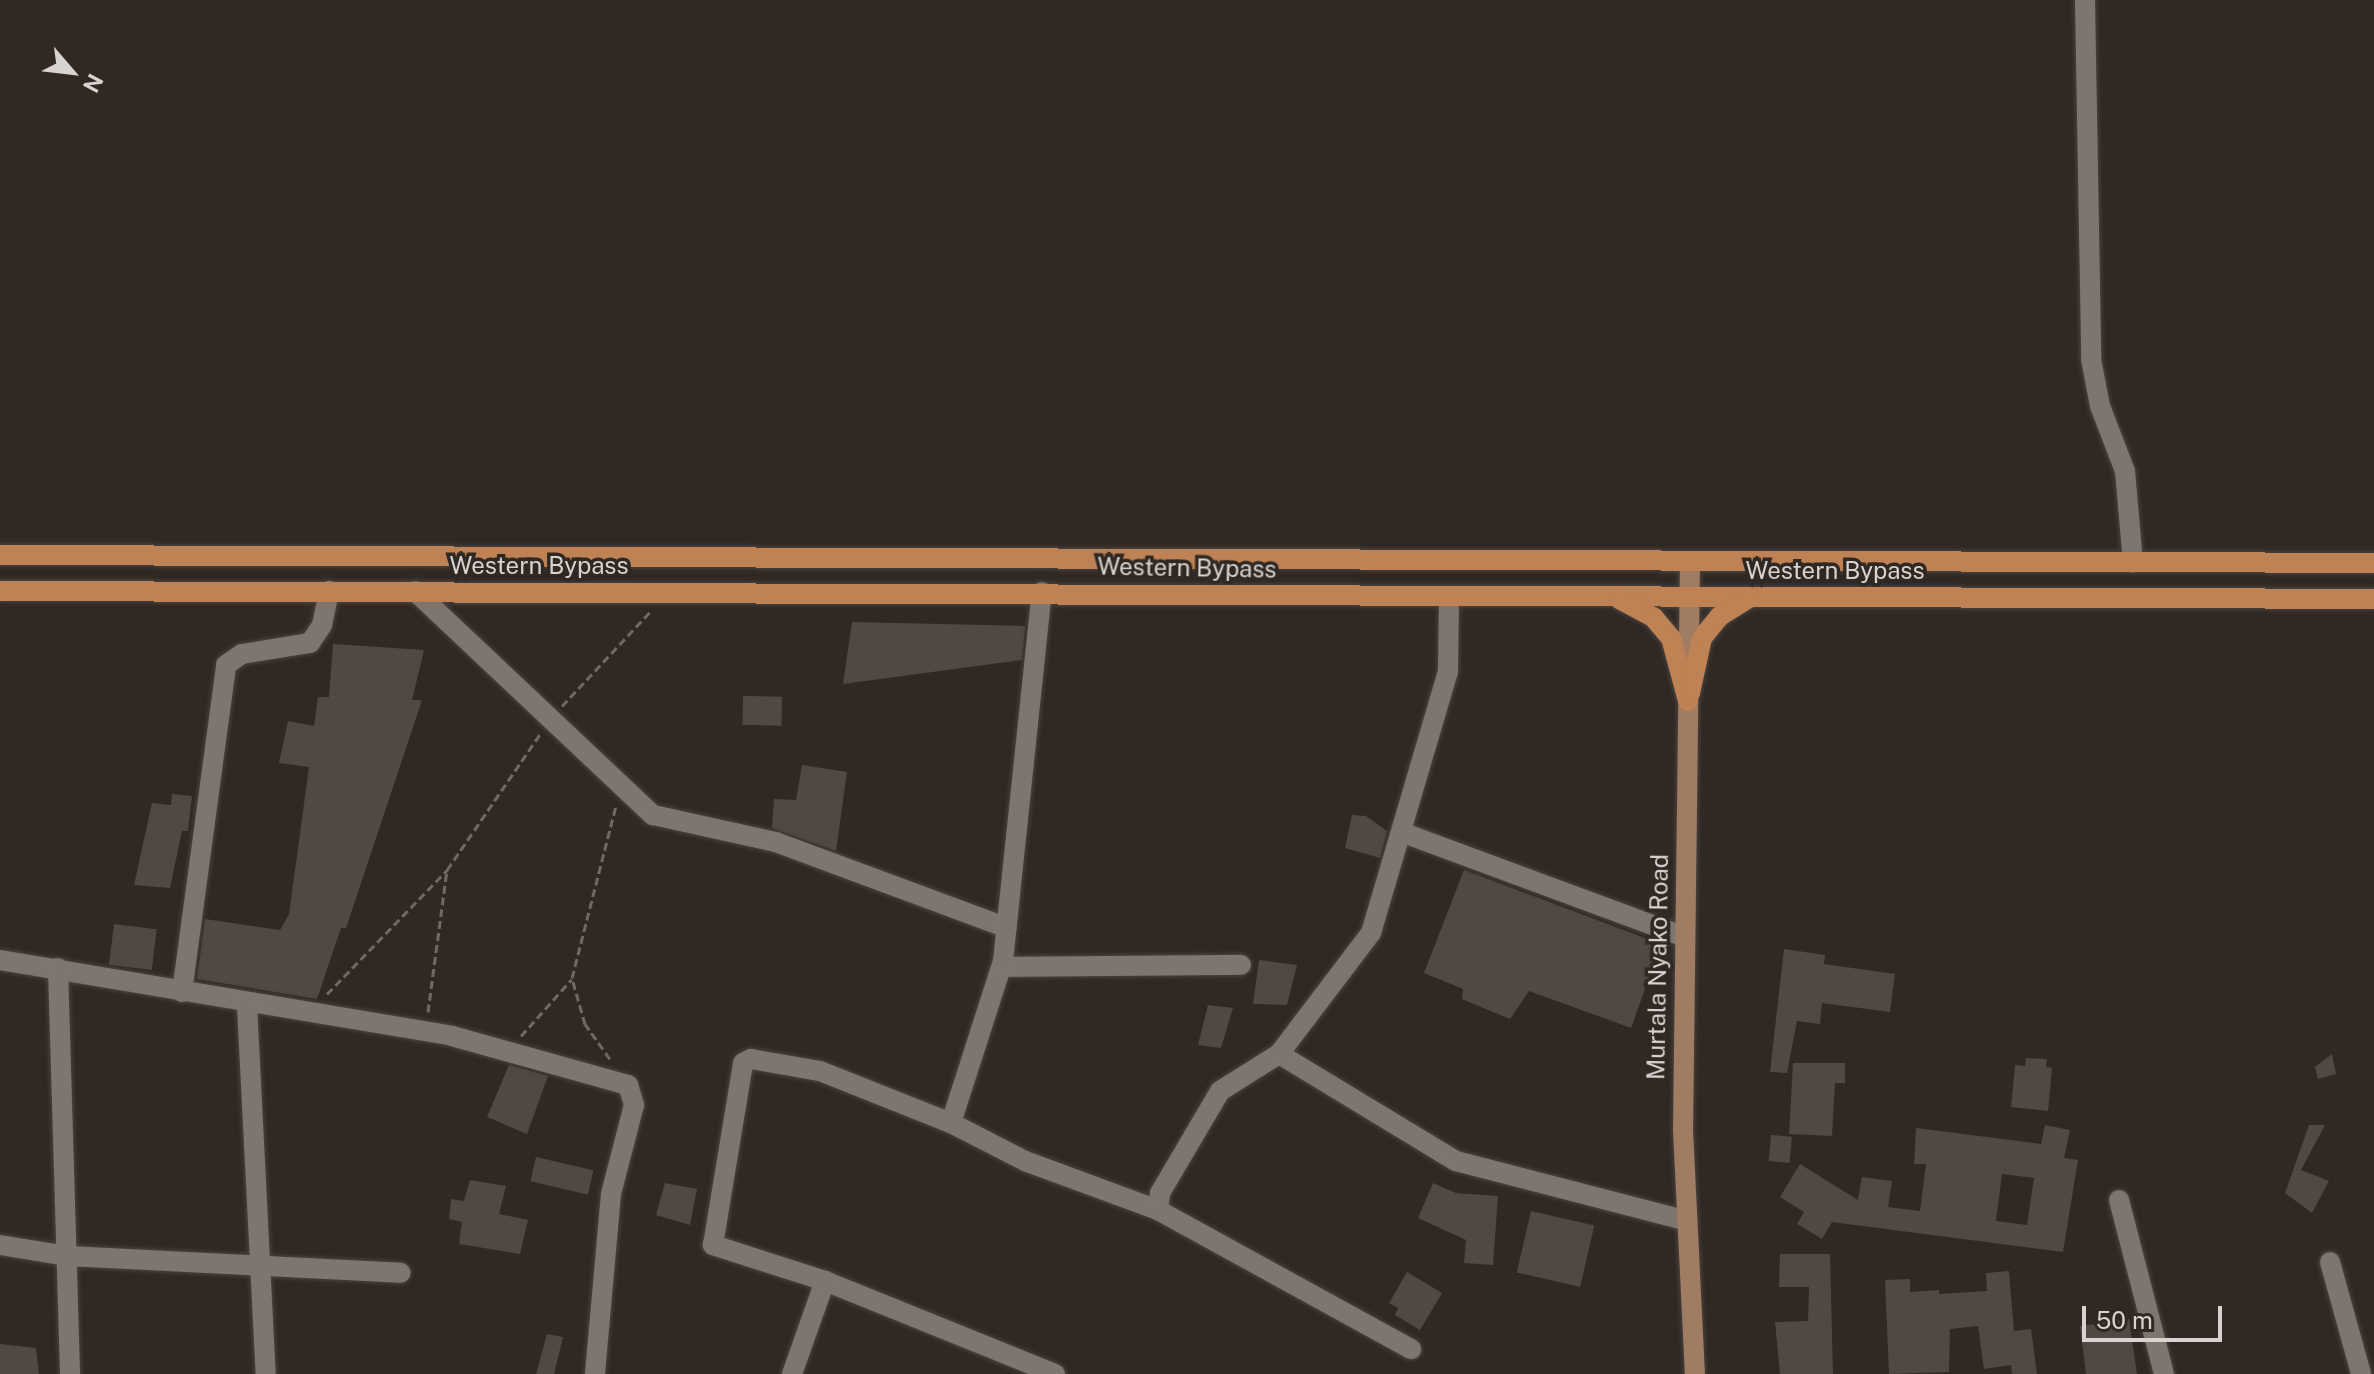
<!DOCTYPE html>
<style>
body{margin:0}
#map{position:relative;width:2374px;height:1374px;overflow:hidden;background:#302823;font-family:"Public Sans",sans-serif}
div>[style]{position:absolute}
.building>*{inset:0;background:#504843;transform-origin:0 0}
.path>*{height:3px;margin-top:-1.5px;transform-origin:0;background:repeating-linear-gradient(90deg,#6f6863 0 8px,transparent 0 12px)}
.roads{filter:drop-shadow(0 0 2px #4a433f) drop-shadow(0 0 2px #4a433f)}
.street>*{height:20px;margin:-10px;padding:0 10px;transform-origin:10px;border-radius:10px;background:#7e756f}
.secondary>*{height:20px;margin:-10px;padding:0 10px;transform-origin:10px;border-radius:10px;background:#9f7c62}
.primary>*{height:20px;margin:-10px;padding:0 10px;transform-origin:10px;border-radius:10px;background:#bf8255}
span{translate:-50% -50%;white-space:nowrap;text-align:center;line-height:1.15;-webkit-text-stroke:7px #302823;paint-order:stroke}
.street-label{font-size:24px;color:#d8d3d0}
.north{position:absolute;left:32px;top:32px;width:80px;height:80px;-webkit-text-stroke:6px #302823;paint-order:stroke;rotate:118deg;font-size:22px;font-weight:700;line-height:32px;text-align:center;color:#d8d3d0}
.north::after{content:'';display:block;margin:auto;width:28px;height:36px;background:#d8d3d0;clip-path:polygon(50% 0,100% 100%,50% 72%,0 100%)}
.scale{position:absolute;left:2082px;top:1306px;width:140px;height:36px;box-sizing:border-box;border:4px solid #d8d3d0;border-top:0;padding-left:10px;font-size:24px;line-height:28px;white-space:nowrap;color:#d8d3d0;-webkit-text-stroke:6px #302823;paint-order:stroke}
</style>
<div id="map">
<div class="building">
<i style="clip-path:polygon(852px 622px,1025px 626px,1022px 660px,843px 684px)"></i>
<i style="clip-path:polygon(333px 644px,424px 650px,412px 700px,422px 700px,346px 928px,341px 928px,317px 999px,197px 979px,205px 919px,280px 930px,289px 914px,309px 767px,279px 763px,288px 721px,314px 726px,318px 697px,329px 697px)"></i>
<i style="left:743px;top:696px;width:39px;height:29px;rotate:1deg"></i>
<i style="clip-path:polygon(802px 765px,847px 772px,836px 851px,772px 828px,774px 799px,796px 800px)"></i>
<i style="clip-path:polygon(172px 794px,192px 796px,188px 831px,182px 831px,170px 888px,134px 885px,152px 803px,171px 805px)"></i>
<i style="clip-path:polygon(1352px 815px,1366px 816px,1387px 831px,1380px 858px,1345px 848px)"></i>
<i style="clip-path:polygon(1464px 870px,1661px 944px,1631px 1028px,1529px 991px,1510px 1019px,1462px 999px,1463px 989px,1424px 973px)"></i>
<i style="left:114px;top:924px;width:43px;height:41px;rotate:7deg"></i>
<i style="clip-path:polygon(1784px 949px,1825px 955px,1824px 964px,1895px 974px,1890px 1012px,1822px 1003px,1820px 1024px,1797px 1021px,1787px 1073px,1770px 1072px)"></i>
<i style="clip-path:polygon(1259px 960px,1297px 965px,1287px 1005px,1253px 1004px)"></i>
<i style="clip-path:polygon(1208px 1005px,1233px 1008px,1221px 1048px,1198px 1045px)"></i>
<i style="clip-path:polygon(2332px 1054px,2336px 1074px,2318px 1079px,2315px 1067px)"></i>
<i style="clip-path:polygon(2026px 1058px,2047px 1059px,2046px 1067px,2052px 1068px,2048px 1111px,2011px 1107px,2015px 1065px,2025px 1066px)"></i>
<i style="clip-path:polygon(1793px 1063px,1845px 1063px,1845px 1083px,1835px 1083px,1832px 1136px,1789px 1134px)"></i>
<i style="clip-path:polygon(509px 1065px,548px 1076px,527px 1134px,487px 1117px)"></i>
<i style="clip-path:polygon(evenodd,2045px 1125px,2070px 1130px,2064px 1158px,2078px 1160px,2063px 1252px,1832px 1222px,1822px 1239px,1797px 1224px,1804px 1212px,1780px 1197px,1800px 1164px,1858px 1200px,1862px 1177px,1892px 1181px,1888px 1207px,1920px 1211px,1926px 1164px,1914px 1164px,1916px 1128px,2041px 1144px,2045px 1125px,2002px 1174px,2034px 1178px,2027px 1225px,1996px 1221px,2002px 1174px)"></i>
<i style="clip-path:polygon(2309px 1125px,2325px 1125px,2301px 1170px,2329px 1181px,2312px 1213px,2285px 1193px)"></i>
<i style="left:1771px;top:1135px;width:21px;height:26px;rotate:5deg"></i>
<i style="left:536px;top:1157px;width:59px;height:25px;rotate:13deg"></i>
<i style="clip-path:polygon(470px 1180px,506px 1186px,499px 1214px,528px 1220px,520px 1254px,459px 1244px,462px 1222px,449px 1219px,451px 1199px,464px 1201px)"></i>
<i style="clip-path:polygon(665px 1183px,697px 1189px,690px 1225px,656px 1215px)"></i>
<i style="clip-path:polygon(1433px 1183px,1456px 1193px,1498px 1196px,1493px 1265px,1464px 1263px,1466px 1240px,1418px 1218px)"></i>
<i style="left:1531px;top:1211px;width:65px;height:63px;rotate:13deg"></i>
<i style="clip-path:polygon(1780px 1254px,1830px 1254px,1833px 1374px,1780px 1374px,1775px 1322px,1808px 1321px,1809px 1287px,1779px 1287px)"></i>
<i style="clip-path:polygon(2009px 1271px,2014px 1331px,2031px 1329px,2037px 1374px,2012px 1374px,2011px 1365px,1984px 1369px,1978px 1326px,1950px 1329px,1949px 1372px,1889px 1374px,1885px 1280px,1910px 1279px,1910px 1292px,1939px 1290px,1939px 1294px,1987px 1291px,1986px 1273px)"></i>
<i style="clip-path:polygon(1407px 1272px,1442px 1293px,1420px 1330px,1395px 1315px,1398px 1308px,1389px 1303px)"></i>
<i style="clip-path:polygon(2129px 1319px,2137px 1374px,2086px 1374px,2080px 1326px)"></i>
<i style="clip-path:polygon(547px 1334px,563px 1337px,554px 1374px,536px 1374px)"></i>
<i style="clip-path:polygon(0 1344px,36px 1348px,39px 1374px,0 1374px)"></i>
</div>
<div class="path">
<i style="left:562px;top:706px;width:129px;rotate:-46.9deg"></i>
<i style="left:327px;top:994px;width:173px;rotate:-45.9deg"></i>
<i style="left:428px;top:1012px;width:143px;rotate:-82.4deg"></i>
<i style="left:447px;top:870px;width:165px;rotate:-55.6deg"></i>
<i style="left:521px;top:1036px;width:76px;rotate:-48.2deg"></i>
<i style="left:610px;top:1059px;width:43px;rotate:-125.5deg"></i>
<i style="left:585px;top:1024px;width:48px;rotate:-105.8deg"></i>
<i style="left:572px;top:978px;width:178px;rotate:-75.7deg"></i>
</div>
<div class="roads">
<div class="street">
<i style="left:2085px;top:0;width:359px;rotate:89deg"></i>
<i style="left:2091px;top:359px;width:48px;rotate:79.2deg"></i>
<i style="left:2100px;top:406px;width:70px;rotate:69deg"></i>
<i style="left:2125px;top:471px;width:92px;rotate:85deg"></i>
<i style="left:415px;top:591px;width:327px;rotate:43.3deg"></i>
<i style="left:653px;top:815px;width:126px;rotate:12.4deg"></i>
<i style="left:776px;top:842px;width:246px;rotate:20.4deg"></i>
<i style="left:1404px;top:833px;width:297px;rotate:20.3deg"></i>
<i style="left:0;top:960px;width:458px;rotate:9.5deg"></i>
<i style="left:452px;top:1036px;width:183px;rotate:15.6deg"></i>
<i style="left:628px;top:1085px;width:21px;rotate:73deg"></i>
<i style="left:634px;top:1105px;width:92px;rotate:104.5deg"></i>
<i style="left:611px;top:1194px;width:181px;rotate:95.1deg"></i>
<i style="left:1002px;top:967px;width:239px;rotate:-0.5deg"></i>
<i style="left:58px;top:968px;width:406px;rotate:88.3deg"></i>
<i style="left:182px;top:992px;width:330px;rotate:-82.3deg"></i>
<i style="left:226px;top:665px;width:19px;rotate:-35deg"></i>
<i style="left:242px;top:654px;width:69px;rotate:-9.2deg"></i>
<i style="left:310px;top:643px;width:22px;rotate:-56deg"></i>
<i style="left:322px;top:625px;width:35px;rotate:-78deg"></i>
<i style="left:247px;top:1005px;width:369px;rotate:87.1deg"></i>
<i style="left:1279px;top:1054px;width:207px;rotate:31.2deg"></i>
<i style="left:1456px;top:1161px;width:236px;rotate:14.5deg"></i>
<i style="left:951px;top:1123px;width:170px;rotate:-72.2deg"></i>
<i style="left:1003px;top:961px;width:371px;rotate:-84deg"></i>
<i style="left:2119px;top:1200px;width:180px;rotate:75.5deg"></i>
<i style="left:1158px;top:1210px;width:17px;rotate:-83deg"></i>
<i style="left:1160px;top:1193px;width:118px;rotate:-59.5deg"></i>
<i style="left:1220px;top:1091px;width:70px;rotate:-32.1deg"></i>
<i style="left:1279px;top:1054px;width:152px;rotate:-52.8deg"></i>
<i style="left:1371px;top:933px;width:273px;rotate:-73.6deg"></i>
<i style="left:1448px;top:671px;width:72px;rotate:-89.2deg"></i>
<i style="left:0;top:1245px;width:69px;rotate:9.2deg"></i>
<i style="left:68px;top:1256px;width:333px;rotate:2.9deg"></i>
<i style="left:2330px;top:1262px;width:116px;rotate:74.5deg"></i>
<i style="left:792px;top:1374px;width:99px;rotate:-70.5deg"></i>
<i style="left:1055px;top:1374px;width:248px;rotate:-158deg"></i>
<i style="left:825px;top:1281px;width:118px;rotate:-162.2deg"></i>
<i style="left:713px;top:1245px;width:184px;rotate:-80.6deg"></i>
<i style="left:743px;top:1063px;width:9px;rotate:-27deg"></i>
<i style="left:751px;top:1059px;width:70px;rotate:9.9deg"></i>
<i style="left:820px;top:1071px;width:141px;rotate:21.7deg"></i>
<i style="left:951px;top:1123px;width:83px;rotate:27.2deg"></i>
<i style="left:1025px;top:1161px;width:142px;rotate:20.2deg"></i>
<i style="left:1158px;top:1210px;width:289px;rotate:28.8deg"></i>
</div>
<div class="secondary">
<i style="left:1690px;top:561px;width:569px;rotate:90.7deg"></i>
<i style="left:1683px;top:1130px;width:244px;rotate:87.2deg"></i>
</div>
<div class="primary">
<i style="left:0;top:555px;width:2374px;rotate:0.19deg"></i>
<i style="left:0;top:591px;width:2374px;rotate:0.19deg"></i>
<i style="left:1619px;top:599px;width:40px;rotate:28deg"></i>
<i style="left:1654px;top:618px;width:26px;rotate:50deg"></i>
<i style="left:1671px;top:638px;width:65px;rotate:74.9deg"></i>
<i style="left:1690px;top:693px;width:56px;rotate:-77.7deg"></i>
<i style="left:1702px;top:638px;width:28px;rotate:-51deg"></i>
<i style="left:1720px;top:616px;width:34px;rotate:-32deg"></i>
</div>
</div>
<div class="street-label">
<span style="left:539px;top:566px">Western Bypass</span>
<span style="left:1187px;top:568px;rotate:1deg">Western Bypass</span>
<span style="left:1835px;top:571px">Western Bypass</span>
<span style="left:1658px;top:967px;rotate:-89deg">Murtala Nyako Road</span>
</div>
<div class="north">N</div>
<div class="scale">50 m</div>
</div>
